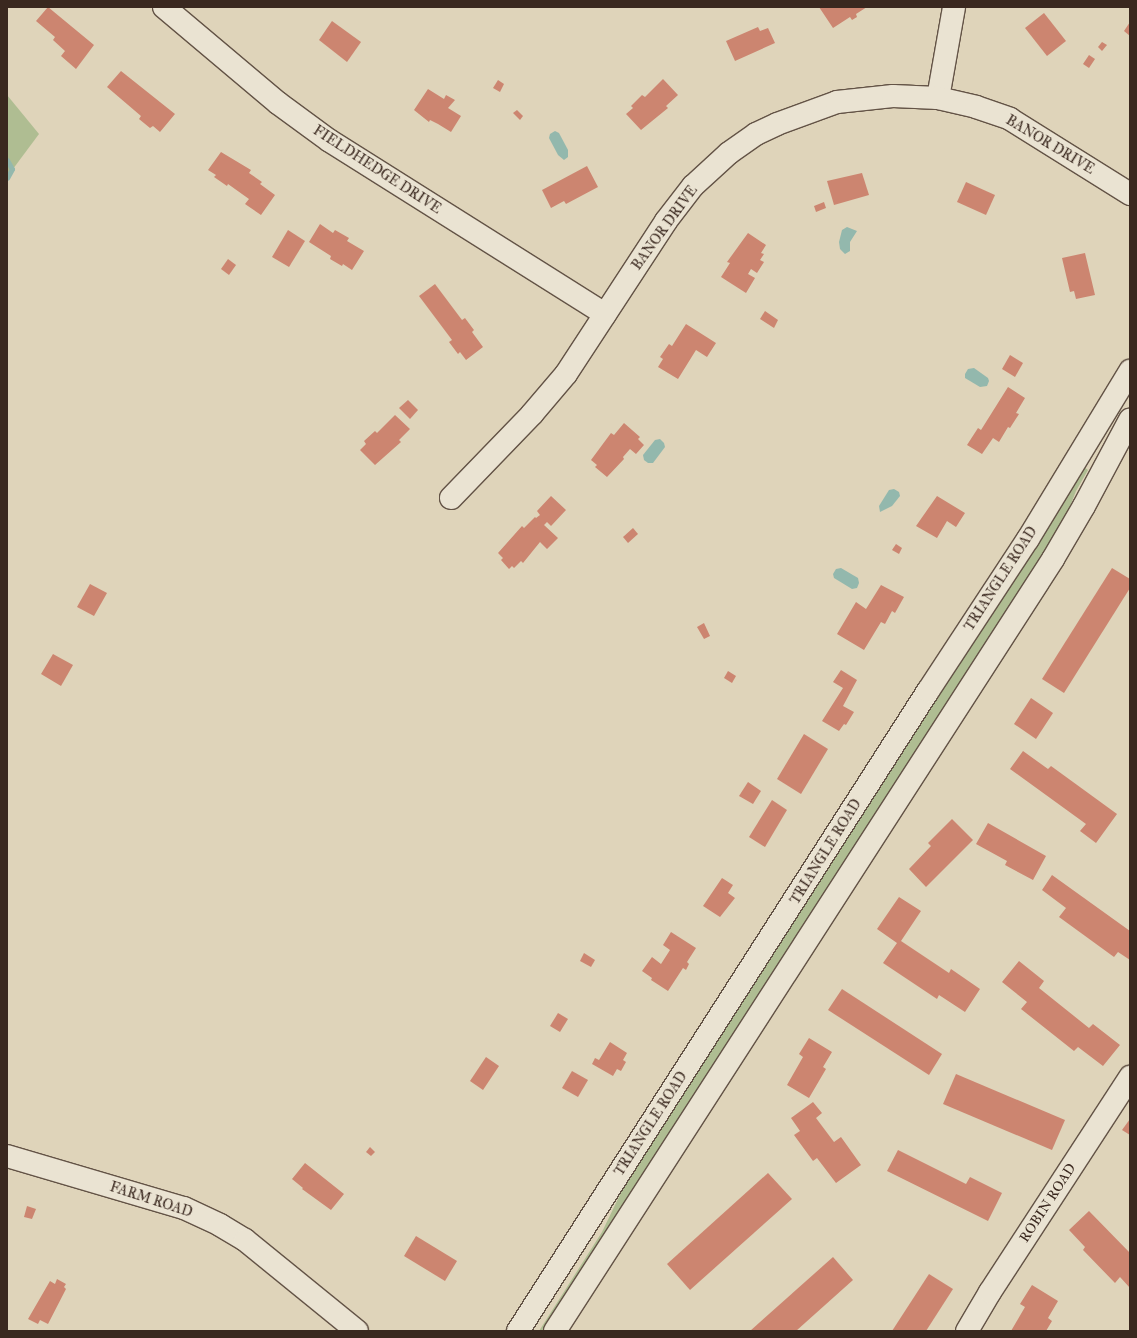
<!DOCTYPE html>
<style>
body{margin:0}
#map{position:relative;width:1137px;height:1338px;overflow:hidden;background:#dfd4ba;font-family:"IM FELL Great Primer",serif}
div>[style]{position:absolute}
.green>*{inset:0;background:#afbd92}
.water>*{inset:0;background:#93b8ad}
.stream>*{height:5px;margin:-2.5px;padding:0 2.5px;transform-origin:2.5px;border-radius:2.5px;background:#93b8ad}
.building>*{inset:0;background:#cc8570}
.roads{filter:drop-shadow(1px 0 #635346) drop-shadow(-1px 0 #635346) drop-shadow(0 1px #635346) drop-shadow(0 -1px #635346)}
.minor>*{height:22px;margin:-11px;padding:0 11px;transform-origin:11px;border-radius:11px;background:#eae3d2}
span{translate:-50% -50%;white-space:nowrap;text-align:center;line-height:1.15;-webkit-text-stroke:3.5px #eae3d2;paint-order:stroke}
.street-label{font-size:14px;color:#3a281f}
.frame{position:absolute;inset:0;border:8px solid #3a281f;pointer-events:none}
</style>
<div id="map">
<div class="green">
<i style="clip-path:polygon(7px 95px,39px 134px,7px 177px)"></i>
<i style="clip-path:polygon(1084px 467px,1088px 470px,1076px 491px,1061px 530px,544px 1331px,539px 1331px,602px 1232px,629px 1176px)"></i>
</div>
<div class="water">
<i style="clip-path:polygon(555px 131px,559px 133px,568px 150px,568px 157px,564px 160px,558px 155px,549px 138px,550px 134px)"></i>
<i style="clip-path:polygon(847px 227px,857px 231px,850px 242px,850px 251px,845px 254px,840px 249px,839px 242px,842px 230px)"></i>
<i style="clip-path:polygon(974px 368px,988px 378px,989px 381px,987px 386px,980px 387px,965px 378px,965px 374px,968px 369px)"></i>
<i style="clip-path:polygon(660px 439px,664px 443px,665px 447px,653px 463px,648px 463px,644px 460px,643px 455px,655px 440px)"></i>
<i style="clip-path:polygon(894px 489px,899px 492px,900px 496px,892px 506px,880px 512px,879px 506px,889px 490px)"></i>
<i style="clip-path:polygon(841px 568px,858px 578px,859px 583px,857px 588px,852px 589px,834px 578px,833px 574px,836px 569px)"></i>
</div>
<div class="stream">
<i style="left:7px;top:160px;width:10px;rotate:61deg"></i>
<i style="left:12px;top:169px;width:10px;rotate:119deg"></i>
</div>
<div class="building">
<i style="clip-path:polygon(48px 7px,94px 45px,76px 69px,61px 56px,65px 51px,53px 40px,55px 37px,36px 21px)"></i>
<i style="clip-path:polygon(819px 7px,867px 7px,856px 14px,857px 17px,852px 20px,850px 17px,833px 28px)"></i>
<i style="clip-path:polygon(1044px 13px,1066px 41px,1047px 56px,1025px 28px)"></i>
<i style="clip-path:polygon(332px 21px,361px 42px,347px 62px,319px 40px)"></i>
<i style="clip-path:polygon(1130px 22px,1130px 36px,1124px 31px)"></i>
<i style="clip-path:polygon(758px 27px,760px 31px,768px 28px,775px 43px,735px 61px,726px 41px)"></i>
<i style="clip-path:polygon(1102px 42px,1107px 45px,1102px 51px,1098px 47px)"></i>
<i style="clip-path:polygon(1089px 55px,1095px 59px,1089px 68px,1083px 64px)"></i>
<i style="clip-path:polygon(121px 71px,175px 114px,160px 132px,153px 126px,150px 128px,139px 119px,141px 116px,107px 87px)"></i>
<i style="clip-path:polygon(663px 79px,678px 95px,666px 106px,668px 108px,641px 130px,626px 114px,633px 108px,631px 106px,642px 95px,645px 97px)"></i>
<i style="clip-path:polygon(498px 80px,504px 84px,500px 92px,493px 88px)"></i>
<i style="clip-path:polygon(428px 89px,444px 99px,446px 95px,455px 100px,448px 108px,461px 116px,451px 132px,438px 124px,430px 120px,429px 122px,414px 110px)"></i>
<i style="clip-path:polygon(517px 110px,523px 116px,520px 120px,513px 113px)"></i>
<i style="clip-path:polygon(221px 152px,251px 170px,249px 173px,262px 182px,260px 184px,275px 195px,261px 215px,245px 204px,249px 199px,228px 184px,227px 186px,214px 177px,216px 175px,208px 170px)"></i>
<i style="clip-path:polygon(587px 166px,598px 187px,566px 204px,564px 201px,551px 208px,542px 190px)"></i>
<i style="clip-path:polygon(862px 173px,869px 195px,834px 205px,827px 181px)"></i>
<i style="clip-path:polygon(966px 182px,995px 195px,986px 215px,957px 202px)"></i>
<i style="clip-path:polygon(824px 202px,826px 208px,816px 212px,814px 206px)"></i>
<i style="clip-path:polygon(320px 224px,333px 233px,335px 230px,349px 238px,347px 241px,364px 251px,352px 270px,343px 264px,342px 266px,330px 259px,331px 256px,309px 242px)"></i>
<i style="clip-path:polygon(288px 230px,305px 241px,289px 267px,272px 257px)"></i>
<i style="clip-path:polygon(748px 233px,766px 245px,761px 253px,764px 254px,760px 260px,764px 262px,757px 273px,751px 269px,748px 274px,755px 278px,746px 293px,721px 277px,730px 263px,727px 262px)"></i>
<i style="clip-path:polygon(1085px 253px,1095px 295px,1076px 299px,1074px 291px,1070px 292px,1062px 258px)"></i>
<i style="clip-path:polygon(228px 259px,236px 265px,229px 275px,221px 269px)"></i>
<i style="clip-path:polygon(435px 284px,462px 320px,465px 318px,474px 330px,472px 332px,483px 347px,466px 360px,460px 352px,458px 354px,449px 342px,452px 340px,419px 296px)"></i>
<i style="clip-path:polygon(765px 311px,778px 320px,774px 328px,760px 319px)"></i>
<i style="clip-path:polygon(686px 324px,716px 343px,707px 357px,696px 350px,678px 379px,658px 367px,663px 359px,660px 357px,669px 344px,672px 346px)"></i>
<i style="clip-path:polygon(1010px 355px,1023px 363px,1015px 377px,1002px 369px)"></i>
<i style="clip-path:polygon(1008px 387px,1025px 398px,1016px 413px,1019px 414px,1010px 428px,1008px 427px,999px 442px,993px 438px,982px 454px,967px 445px,978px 428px,981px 430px)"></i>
<i style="clip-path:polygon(408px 400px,418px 410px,410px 419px,399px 408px)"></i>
<i style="clip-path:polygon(395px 415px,410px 429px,399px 440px,401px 442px,375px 465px,360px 450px,366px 444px,364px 441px,375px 431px,377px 433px)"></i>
<i style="clip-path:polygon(624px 423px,640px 437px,638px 439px,644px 445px,636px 454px,630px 449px,623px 457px,624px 459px,607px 477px,595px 467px,597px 465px,591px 460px,611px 433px,614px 435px)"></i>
<i style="clip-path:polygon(551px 496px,566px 510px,551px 526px,547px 522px,544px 525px,558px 538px,547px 549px,540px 542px,523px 563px,521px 561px,514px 568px,512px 566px,509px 569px,501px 560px,503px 558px,498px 553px,522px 526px,524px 528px,535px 517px,536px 518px,540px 515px,537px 511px)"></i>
<i style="clip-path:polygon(937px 496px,965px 513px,956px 527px,947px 521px,937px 538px,916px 526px)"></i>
<i style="clip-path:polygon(633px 528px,638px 534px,628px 543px,623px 537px)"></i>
<i style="clip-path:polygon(896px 544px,902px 548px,899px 554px,892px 550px)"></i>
<i style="clip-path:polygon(1112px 568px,1130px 579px,1130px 588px,1064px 693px,1042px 679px)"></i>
<i style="clip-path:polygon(90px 584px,107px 593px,94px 616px,77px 607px)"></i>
<i style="clip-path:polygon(881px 585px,904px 597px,895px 613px,892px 611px,885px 624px,881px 622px,864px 650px,837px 634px,856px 602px,866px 609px)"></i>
<i style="clip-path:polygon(704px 623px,710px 636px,704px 639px,697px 627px)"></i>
<i style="clip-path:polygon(53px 654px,73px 665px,61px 686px,41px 674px)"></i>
<i style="clip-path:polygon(841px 670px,857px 680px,843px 706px,854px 712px,846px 725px,844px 724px,839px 731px,822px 721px,843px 688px,833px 682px)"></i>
<i style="clip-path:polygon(728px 671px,736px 676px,732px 683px,724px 678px)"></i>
<i style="clip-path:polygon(1031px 698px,1053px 713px,1036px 739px,1014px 724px)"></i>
<i style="clip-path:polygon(804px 734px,828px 749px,801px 794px,777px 779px)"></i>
<i style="clip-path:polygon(1023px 751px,1048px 769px,1051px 766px,1117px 814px,1096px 843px,1080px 831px,1086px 824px,1010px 769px)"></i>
<i style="clip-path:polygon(748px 782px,761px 791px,753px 804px,739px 796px)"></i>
<i style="clip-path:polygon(772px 800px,787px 810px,765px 847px,749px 837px)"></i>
<i style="clip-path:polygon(952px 819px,973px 840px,926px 887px,909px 869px,931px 846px,928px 843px)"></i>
<i style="clip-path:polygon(988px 823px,1046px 856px,1033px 880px,1005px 865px,1007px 861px,976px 844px)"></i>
<i style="clip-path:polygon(1052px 875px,1130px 931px,1130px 960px,1118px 952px,1114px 957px,1059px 917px,1066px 908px,1042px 890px)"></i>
<i style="clip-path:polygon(722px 878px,733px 885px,728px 893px,735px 898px,720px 917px,703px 906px)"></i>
<i style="clip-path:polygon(899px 897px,921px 911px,901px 941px,949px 973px,951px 969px,980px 989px,965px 1012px,939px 995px,937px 999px,883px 963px,897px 943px,877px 929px)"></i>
<i style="clip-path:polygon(671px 932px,696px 948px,687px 962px,689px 964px,686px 970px,683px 968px,668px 991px,651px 980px,652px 978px,642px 971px,652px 957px,661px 964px,670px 950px,663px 945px)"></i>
<i style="clip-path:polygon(584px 953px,595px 960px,591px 967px,580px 961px)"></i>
<i style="clip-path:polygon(1019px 961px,1044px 981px,1039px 988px,1089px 1028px,1093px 1024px,1120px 1045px,1103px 1066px,1078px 1047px,1074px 1051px,1021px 1009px,1027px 1002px,1002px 982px)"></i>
<i style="clip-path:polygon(842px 989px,942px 1054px,929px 1075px,828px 1010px)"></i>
<i style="clip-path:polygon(558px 1013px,568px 1019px,560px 1032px,550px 1026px)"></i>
<i style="clip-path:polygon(809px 1038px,832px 1052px,823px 1067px,826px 1069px,809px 1098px,787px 1085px,803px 1057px,799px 1054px)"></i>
<i style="clip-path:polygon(610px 1042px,627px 1053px,623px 1060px,626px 1062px,621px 1071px,617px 1069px,613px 1076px,592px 1064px,595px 1058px,599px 1060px)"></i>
<i style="clip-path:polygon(486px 1057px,499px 1066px,483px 1090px,470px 1081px)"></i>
<i style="clip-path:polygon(572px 1071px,588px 1080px,578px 1097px,562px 1088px)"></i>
<i style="clip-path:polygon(956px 1074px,1065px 1120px,1052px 1150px,943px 1104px)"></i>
<i style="clip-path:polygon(813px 1102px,822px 1113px,816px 1118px,834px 1142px,841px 1137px,861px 1165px,836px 1183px,817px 1158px,813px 1161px,794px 1135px,800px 1131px,791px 1118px)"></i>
<i style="clip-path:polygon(1130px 1119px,1130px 1135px,1122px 1130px)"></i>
<i style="clip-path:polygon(370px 1147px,375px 1152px,371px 1156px,366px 1152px)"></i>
<i style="clip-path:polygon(898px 1150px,966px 1184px,970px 1177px,1002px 1193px,988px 1221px,887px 1171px)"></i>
<i style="clip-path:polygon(305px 1163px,344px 1194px,331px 1210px,302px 1189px,303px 1188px,292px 1179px)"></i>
<i style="clip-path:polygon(768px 1173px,792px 1199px,690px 1290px,667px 1264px)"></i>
<i style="clip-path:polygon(27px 1206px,36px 1209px,32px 1219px,24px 1217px)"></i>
<i style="clip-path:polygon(1089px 1211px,1130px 1253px,1130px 1288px,1120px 1277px,1115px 1283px,1083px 1250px,1085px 1247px,1069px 1230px)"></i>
<i style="clip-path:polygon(416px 1236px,457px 1261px,445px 1281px,404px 1256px)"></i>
<i style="clip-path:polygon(833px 1257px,853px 1280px,796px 1331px,750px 1331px)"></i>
<i style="clip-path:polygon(929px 1274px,953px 1289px,926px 1331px,892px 1331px)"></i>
<i style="clip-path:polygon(57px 1279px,66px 1284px,64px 1287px,66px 1289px,48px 1324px,40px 1320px,38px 1324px,28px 1319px,50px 1281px,55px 1284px)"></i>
<i style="clip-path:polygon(1032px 1285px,1058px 1301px,1048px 1318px,1052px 1321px,1046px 1331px,1011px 1331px,1025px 1307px,1020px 1304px)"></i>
</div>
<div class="roads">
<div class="minor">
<i style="left:164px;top:7px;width:149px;rotate:40.1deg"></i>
<i style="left:278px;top:103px;width:64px;rotate:36.2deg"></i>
<i style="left:330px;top:141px;width:325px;rotate:32.2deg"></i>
<i style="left:938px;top:98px;width:92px;rotate:-80deg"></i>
<i style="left:451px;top:498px;width:117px;rotate:-46deg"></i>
<i style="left:532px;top:414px;width:52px;rotate:-49.6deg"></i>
<i style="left:566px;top:374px;width:183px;rotate:-56.8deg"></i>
<i style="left:666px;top:221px;width:44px;rotate:-52.4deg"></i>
<i style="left:693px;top:186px;width:49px;rotate:-42.5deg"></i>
<i style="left:729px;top:153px;width:33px;rotate:-35deg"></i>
<i style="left:756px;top:134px;width:23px;rotate:-25deg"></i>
<i style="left:777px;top:124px;width:64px;rotate:-20.1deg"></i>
<i style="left:837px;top:102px;width:56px;rotate:-6.1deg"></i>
<i style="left:893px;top:96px;width:45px;rotate:2.5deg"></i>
<i style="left:938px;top:98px;width:39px;rotate:13deg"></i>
<i style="left:976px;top:107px;width:36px;rotate:19deg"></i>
<i style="left:1010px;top:119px;width:142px;rotate:32deg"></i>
<i style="left:7px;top:1156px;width:184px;rotate:16.4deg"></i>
<i style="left:184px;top:1208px;width:40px;rotate:25deg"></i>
<i style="left:220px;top:1225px;width:29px;rotate:31deg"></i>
<i style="left:245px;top:1240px;width:144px;rotate:39.1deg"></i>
<i style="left:518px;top:1331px;width:760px;rotate:-57.36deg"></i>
<i style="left:928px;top:691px;width:182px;rotate:-56.7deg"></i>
<i style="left:1028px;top:539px;width:197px;rotate:-58.7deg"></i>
<i style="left:555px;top:1331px;width:919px;rotate:-57.17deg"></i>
<i style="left:1053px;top:559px;width:61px;rotate:-59.7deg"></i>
<i style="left:1084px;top:506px;width:98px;rotate:-61.9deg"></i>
<i style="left:967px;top:1331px;width:45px;rotate:-59.5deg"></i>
<i style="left:990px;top:1292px;width:257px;rotate:-56.9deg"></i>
</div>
</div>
<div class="street-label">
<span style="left:1050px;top:145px;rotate:31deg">BANOR DRIVE</span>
<span style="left:377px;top:170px;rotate:33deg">FIELDHEDGE DRIVE</span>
<span style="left:665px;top:228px;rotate:-54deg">BANOR DRIVE</span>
<span style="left:1001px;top:579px;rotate:-57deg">TRIANGLE ROAD</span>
<span style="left:826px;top:852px;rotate:-58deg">TRIANGLE ROAD</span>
<span style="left:651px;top:1124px;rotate:-57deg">TRIANGLE ROAD</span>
<span style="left:151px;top:1200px;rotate:18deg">FARM ROAD</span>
<span style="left:1048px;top:1203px;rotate:-57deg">ROBIN ROAD</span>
</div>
<div class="frame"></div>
</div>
